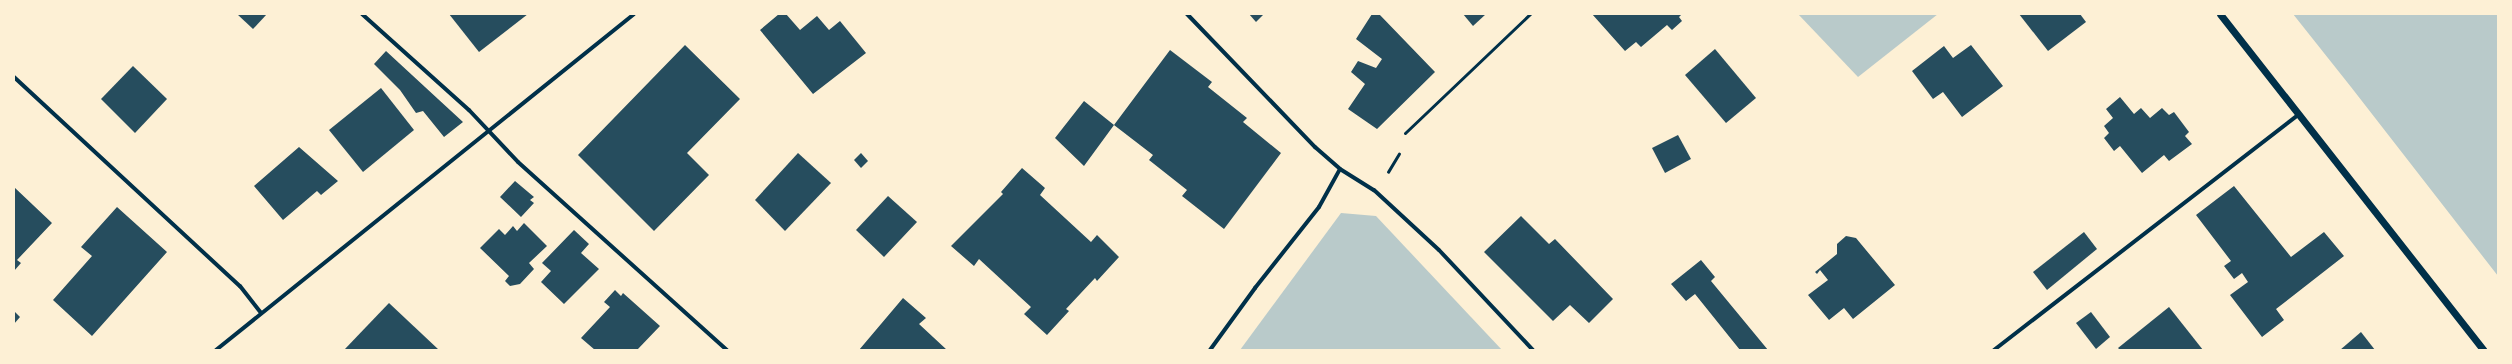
<!DOCTYPE html>
<style>
body{margin:0}
#map{position:relative;width:2512px;height:364px;overflow:hidden;background:#fdf0d5;font-family:"PT Sans Narrow",sans-serif}
div>[style]{position:absolute}
.green>*{inset:0;background:#b9caca}
.building>*{inset:0;background:#264d5e}
.path>*{height:2.5px;margin:-1.25px;padding:0 1.25px;transform-origin:1.25px;border-radius:1.25px;background:#003049}
.service>*{height:3px;margin:-1.5px;padding:0 1.5px;transform-origin:1.5px;border-radius:1.5px;background:#003049}
.minor>*{height:4px;margin:-2px;padding:0 2px;transform-origin:2px;border-radius:2px;background:#003049}
.tertiary>*{height:7px;margin:-3.5px;padding:0 3.5px;transform-origin:3.5px;border-radius:3.5px;background:#003049}
span{translate:-50% -50%;white-space:nowrap;text-align:center;line-height:1.15;-webkit-text-stroke:3px #fdf0d5;paint-order:stroke}
.frame{position:absolute;inset:0;border:15px solid #fdf0d5;pointer-events:none}
</style>
<div id="map">
<div class="green">
<i style="clip-path:polygon(1798px 14px,1938px 14px,1858px 77px)"></i>
<i style="clip-path:polygon(2293px 14px,2498px 14px,2498px 276px,2351px 87px)"></i>
<i style="clip-path:polygon(1341px 213px,1376px 216px,1502px 350px,1240px 350px)"></i>
</div>
<div class="building">
<i style="clip-path:polygon(237px 14px,267px 14px,253px 29px)"></i>
<i style="clip-path:polygon(449px 14px,528px 14px,479px 52px)"></i>
<i style="clip-path:polygon(779px 14px,786px 14px,800px 30px,817px 16px,829px 30px,840px 21px,866px 53px,813px 94px,760px 30px)"></i>
<i style="clip-path:polygon(1249px 14px,1264px 14px,1256px 22px)"></i>
<i style="clip-path:polygon(1372px 14px,1379px 14px,1435px 72px,1377px 129px,1348px 109px,1365px 84px,1351px 72px,1358px 61px,1376px 68px,1382px 59px,1356px 39px)"></i>
<i style="clip-path:polygon(1463px 14px,1486px 14px,1473px 26px)"></i>
<i style="clip-path:polygon(1592px 14px,1682px 14px,1679px 17px,1682px 21px,1672px 30px,1667px 25px,1641px 47px,1636px 42px,1625px 51px)"></i>
<i style="clip-path:polygon(2019px 14px,2080px 14px,2086px 22px,2048px 51px)"></i>
<i style="clip-path:polygon(685px 45px,740px 99px,687px 153px,709px 175px,654px 231px,578px 155px)"></i>
<i style="clip-path:polygon(1971px 45px,2003px 86px,1962px 117px,1943px 92px,1933px 99px,1912px 71px,1944px 46px,1953px 58px)"></i>
<i style="clip-path:polygon(1715px 49px,1756px 98px,1726px 123px,1685px 75px)"></i>
<i style="clip-path:polygon(1170px 50px,1212px 82px,1208px 87px,1247px 118px,1243px 122px,1281px 153px,1224px 229px,1182px 196px,1187px 190px,1149px 160px,1153px 155px,1114px 125px,1084px 166px,1055px 138px,1084px 101px,1114px 125px)"></i>
<i style="clip-path:polygon(386px 51px,438px 99px,463px 122px,444px 137px,423px 111px,416px 113px,400px 90px,374px 64px)"></i>
<i style="clip-path:polygon(133px 66px,167px 99px,135px 133px,101px 99px)"></i>
<i style="clip-path:polygon(381px 88px,414px 130px,363px 172px,329px 130px)"></i>
<i style="clip-path:polygon(2120px 97px,2134px 114px,2141px 108px,2150px 118px,2162px 108px,2169px 115px,2174px 112px,2189px 132px,2185px 136px,2192px 144px,2169px 161px,2164px 155px,2142px 173px,2120px 146px,2114px 151px,2104px 138px,2109px 133px,2104px 126px,2113px 118px,2106px 109px)"></i>
<i style="clip-path:polygon(1678px 135px,1691px 159px,1665px 173px,1652px 148px)"></i>
<i style="clip-path:polygon(299px 147px,338px 181px,321px 195px,317px 191px,283px 220px,254px 186px)"></i>
<i style="clip-path:polygon(798px 153px,831px 183px,785px 231px,755px 200px)"></i>
<i style="clip-path:polygon(861px 153px,868px 161px,861px 168px,854px 160px)"></i>
<i style="clip-path:polygon(1022px 168px,1045px 188px,1040px 195px,1091px 242px,1097px 235px,1119px 257px,1097px 281px,1095px 278px,1066px 309px,1069px 311px,1047px 335px,1024px 314px,1031px 307px,979px 259px,974px 266px,951px 246px,1003px 194px,1001px 192px)"></i>
<i style="clip-path:polygon(515px 181px,534px 197px,530px 200px,534px 203px,521px 217px,500px 197px)"></i>
<i style="clip-path:polygon(2234px 186px,2291px 257px,2324px 232px,2344px 256px,2276px 309px,2284px 320px,2262px 337px,2230px 295px,2248px 282px,2242px 273px,2234px 279px,2224px 266px,2231px 261px,2196px 215px)"></i>
<i style="clip-path:polygon(14px 187px,52px 223px,17px 260px,21px 263px,14px 271px)"></i>
<i style="clip-path:polygon(888px 196px,917px 222px,884px 257px,856px 230px)"></i>
<i style="clip-path:polygon(117px 207px,167px 252px,92px 336px,53px 300px,92px 256px,81px 247px)"></i>
<i style="clip-path:polygon(1521px 216px,1549px 244px,1555px 239px,1613px 299px,1589px 323px,1570px 305px,1553px 321px,1484px 252px)"></i>
<i style="clip-path:polygon(524px 223px,547px 246px,529px 263px,534px 269px,520px 284px,510px 286px,505px 281px,509px 276px,480px 248px,499px 229px,505px 235px,513px 226px,517px 231px)"></i>
<i style="clip-path:polygon(574px 230px,589px 244px,581px 253px,599px 269px,564px 304px,541px 282px,551px 271px,542px 263px)"></i>
<i style="clip-path:polygon(2084px 232px,2097px 249px,2047px 290px,2033px 272px)"></i>
<i style="clip-path:polygon(1846px 236px,1856px 238px,1895px 285px,1853px 319px,1844px 308px,1829px 320px,1808px 295px,1828px 280px,1820px 270px,1817px 274px,1815px 272px,1837px 254px,1837px 244px)"></i>
<i style="clip-path:polygon(1701px 260px,1715px 277px,1711px 281px,1768px 350px,1740px 350px,1695px 294px,1686px 301px,1671px 284px)"></i>
<i style="clip-path:polygon(615px 290px,621px 296px,623px 293px,660px 326px,637px 350px,595px 350px,581px 338px,610px 307px,604px 302px)"></i>
<i style="clip-path:polygon(903px 298px,926px 318px,919px 324px,947px 350px,859px 350px)"></i>
<i style="clip-path:polygon(389px 303px,439px 350px,344px 350px)"></i>
<i style="clip-path:polygon(2169px 307px,2203px 350px,2120px 350px,2118px 348px)"></i>
<i style="clip-path:polygon(14px 311px,20px 317px,14px 324px)"></i>
<i style="clip-path:polygon(2091px 312px,2110px 337px,2096px 349px,2076px 323px)"></i>
<i style="clip-path:polygon(2361px 332px,2375px 350px,2340px 350px)"></i>
</div>
<div class="path">
<i style="left:1388px;top:172px;width:21px;rotate:-59deg"></i>
</div>
<div class="service">
<i style="left:1405px;top:133px;width:173px;rotate:-43.6deg"></i>
</div>
<div class="minor">
<i style="left:362px;top:14px;width:144px;rotate:41.9deg"></i>
<i style="left:469px;top:110px;width:71px;rotate:46.7deg"></i>
<i style="left:518px;top:162px;width:281px;rotate:42deg"></i>
<i style="left:1187px;top:14px;width:185px;rotate:46.1deg"></i>
<i style="left:1315px;top:147px;width:33px;rotate:41deg"></i>
<i style="left:1340px;top:169px;width:40px;rotate:32deg"></i>
<i style="left:1374px;top:190px;width:88px;rotate:42.7deg"></i>
<i style="left:1439px;top:250px;width:137px;rotate:46.8deg"></i>
<i style="left:14px;top:77px;width:308px;rotate:42.8deg"></i>
<i style="left:240px;top:286px;width:34px;rotate:52deg"></i>
<i style="left:216px;top:350px;width:536px;rotate:-38.79deg"></i>
<i style="left:1210px;top:350px;width:77px;rotate:-54deg"></i>
<i style="left:1255px;top:288px;width:103px;rotate:-51.7deg"></i>
<i style="left:1319px;top:207px;width:43px;rotate:-61.1deg"></i>
<i style="left:1994px;top:350px;width:384px;rotate:-37.7deg"></i>
</div>
<div class="tertiary">
<i style="left:2220px;top:14px;width:427px;rotate:51.9deg"></i>
</div>
<div class="frame"></div>
</div>
